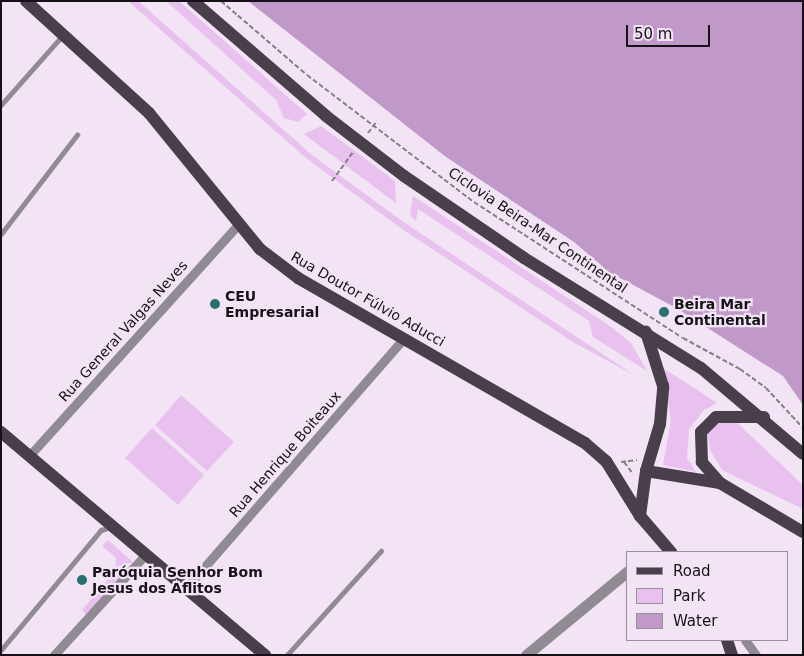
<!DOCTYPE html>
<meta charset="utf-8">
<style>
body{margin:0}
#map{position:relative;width:804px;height:656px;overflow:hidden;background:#f2e3f5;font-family:"DejaVu Sans",sans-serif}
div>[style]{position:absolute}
.green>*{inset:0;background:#e8c1ef}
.water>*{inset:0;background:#c199c9}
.path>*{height:2px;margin-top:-1px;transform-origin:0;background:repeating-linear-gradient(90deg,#877d8a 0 5px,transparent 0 7.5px)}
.service>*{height:4.5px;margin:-2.25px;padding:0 2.25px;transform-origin:2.25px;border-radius:2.25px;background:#908a92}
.minor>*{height:9px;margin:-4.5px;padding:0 4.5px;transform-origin:4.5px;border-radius:4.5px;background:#908a92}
.tertiary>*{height:11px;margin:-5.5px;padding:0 5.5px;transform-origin:5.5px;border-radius:5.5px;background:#908a92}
.primary>*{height:12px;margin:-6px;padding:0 6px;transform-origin:6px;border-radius:6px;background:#493f4b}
.dots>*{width:14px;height:14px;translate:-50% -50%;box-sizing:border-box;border:2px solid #f2e3f5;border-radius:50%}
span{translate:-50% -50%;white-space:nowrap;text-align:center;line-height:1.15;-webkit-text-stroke:4.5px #f2e3f5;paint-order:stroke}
.street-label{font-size:14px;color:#161117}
.poi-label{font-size:14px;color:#161117;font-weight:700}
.left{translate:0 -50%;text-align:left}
.frame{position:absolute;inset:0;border:2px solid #161117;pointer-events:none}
.legend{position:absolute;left:626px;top:551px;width:162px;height:90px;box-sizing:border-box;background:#f2e3f5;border:1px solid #9a8f9c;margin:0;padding:6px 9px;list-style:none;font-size:15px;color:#161117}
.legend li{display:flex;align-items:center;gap:10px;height:25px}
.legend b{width:25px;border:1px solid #9a8f9c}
.scale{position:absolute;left:626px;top:25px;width:84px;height:22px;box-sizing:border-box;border:2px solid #161117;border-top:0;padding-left:6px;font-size:15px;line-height:18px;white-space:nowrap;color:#161117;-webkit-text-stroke:4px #f2e3f5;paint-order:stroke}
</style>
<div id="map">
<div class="green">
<i style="clip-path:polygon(128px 1px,138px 1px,312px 155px,402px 221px,634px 375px,573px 342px,399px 227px,306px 158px)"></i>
<i style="clip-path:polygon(166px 1px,179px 1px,307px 114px,298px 122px,284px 118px,276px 100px)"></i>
<i style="clip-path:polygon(321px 126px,395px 181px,396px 203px,304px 134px)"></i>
<i style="clip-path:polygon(413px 196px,610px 326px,631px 343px,647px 371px,593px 337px,589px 321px,418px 209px,416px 221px,410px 215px)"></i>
<i style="clip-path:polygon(663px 368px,717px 403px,704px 410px,689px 429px,687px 458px,696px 472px,663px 465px,671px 421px)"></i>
<i style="clip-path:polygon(181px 395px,234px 442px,207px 471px,155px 425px)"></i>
<i style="clip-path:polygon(732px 418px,803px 485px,803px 509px,722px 470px,710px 450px,707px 431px,716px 421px)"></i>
<i style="clip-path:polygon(152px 428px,204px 475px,178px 505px,125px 458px)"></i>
<i style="clip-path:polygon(108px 540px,133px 562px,87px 615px,82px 610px,115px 571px,116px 558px,102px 546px)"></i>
</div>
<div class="water">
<i style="clip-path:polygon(248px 1px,803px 1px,803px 405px,783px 376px,678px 309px,609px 272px,574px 242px,446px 157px)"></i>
</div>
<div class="path">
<i style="left:221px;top:1px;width:113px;rotate:40.7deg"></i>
<i style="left:307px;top:75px;width:210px;rotate:37.3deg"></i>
<i style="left:474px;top:202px;width:249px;rotate:33.1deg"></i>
<i style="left:683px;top:338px;width:65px;rotate:28.5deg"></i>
<i style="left:740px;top:369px;width:32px;rotate:36deg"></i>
<i style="left:766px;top:388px;width:54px;rotate:47.2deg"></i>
<i style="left:368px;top:133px;width:15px;rotate:-53deg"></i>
<i style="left:332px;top:181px;width:37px;rotate:-54deg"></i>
<i style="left:621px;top:462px;width:16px;rotate:-7deg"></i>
<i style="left:624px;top:462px;width:15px;rotate:53deg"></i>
</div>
<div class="service">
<i style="left:1px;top:105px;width:92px;rotate:-48.5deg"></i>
<i style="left:1px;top:234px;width:125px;rotate:-52.5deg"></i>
<i style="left:1px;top:650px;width:156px;rotate:-50.2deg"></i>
<i style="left:101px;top:530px;width:10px;rotate:-17deg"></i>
<i style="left:287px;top:655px;width:140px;rotate:-47.9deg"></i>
</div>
<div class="minor">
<i style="left:29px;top:456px;width:312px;rotate:-47.9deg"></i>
<i style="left:186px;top:588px;width:332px;rotate:-48.9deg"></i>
<i style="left:745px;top:640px;width:19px;rotate:54deg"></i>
<i style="left:54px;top:655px;width:137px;rotate:-47.7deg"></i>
</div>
<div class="tertiary">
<i style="left:526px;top:655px;width:132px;rotate:-39.5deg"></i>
</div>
<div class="primary">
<i style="left:26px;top:1px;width:166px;rotate:42.3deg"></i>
<i style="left:149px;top:113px;width:176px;rotate:50.8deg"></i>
<i style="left:260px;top:249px;width:48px;rotate:37.3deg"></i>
<i style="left:298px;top:278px;width:331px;rotate:29.9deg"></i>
<i style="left:585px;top:443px;width:28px;rotate:41deg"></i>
<i style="left:606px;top:461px;width:65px;rotate:58.3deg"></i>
<i style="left:640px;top:516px;width:48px;rotate:49.3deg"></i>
<i style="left:193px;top:1px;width:176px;rotate:40.8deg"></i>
<i style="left:326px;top:116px;width:98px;rotate:37.6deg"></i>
<i style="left:404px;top:176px;width:145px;rotate:34.3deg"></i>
<i style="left:524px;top:258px;width:208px;rotate:31.9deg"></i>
<i style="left:701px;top:368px;width:133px;rotate:40.1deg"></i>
<i style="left:1px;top:432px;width:346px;rotate:40.2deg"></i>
<i style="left:646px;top:471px;width:75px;rotate:9.2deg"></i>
<i style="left:720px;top:483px;width:96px;rotate:30.6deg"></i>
<i style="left:720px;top:483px;width:28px;rotate:-131deg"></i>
<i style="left:702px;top:462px;width:30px;rotate:-92deg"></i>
<i style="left:701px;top:432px;width:21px;rotate:-45deg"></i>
<i style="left:716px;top:417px;width:48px"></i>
<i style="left:640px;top:516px;width:45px;rotate:-82.4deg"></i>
<i style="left:646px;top:471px;width:49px;rotate:-73.4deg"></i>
<i style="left:660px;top:424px;width:38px;rotate:-85deg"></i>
<i style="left:663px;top:386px;width:57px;rotate:-107.5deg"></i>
<i style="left:727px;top:640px;width:16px;rotate:72deg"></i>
</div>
<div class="dots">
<i style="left:215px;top:304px;background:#257070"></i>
<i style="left:664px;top:312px;background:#257070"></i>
<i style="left:82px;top:580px;background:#257070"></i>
</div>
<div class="street-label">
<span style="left:538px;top:230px;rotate:34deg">Ciclovia Beira-Mar Continental</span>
<span style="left:368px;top:299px;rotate:30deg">Rua Doutor Fúlvio Aducci</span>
<span style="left:123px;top:331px;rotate:-48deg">Rua General Valgas Neves</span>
<span style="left:285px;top:454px;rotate:-49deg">Rua Henrique Boiteaux</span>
</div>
<div class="poi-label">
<span class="left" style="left:225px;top:304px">CEU<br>Empresarial</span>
<span class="left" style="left:674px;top:312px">Beira Mar<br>Continental</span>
<span class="left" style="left:92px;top:580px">Paróquia Senhor Bom<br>Jesus dos Aflitos</span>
</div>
<div class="frame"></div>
<ul class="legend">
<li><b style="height:6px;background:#493f4b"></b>Road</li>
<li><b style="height:14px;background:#e8c1ef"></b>Park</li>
<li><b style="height:14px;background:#c199c9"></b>Water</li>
</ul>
<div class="scale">50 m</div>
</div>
